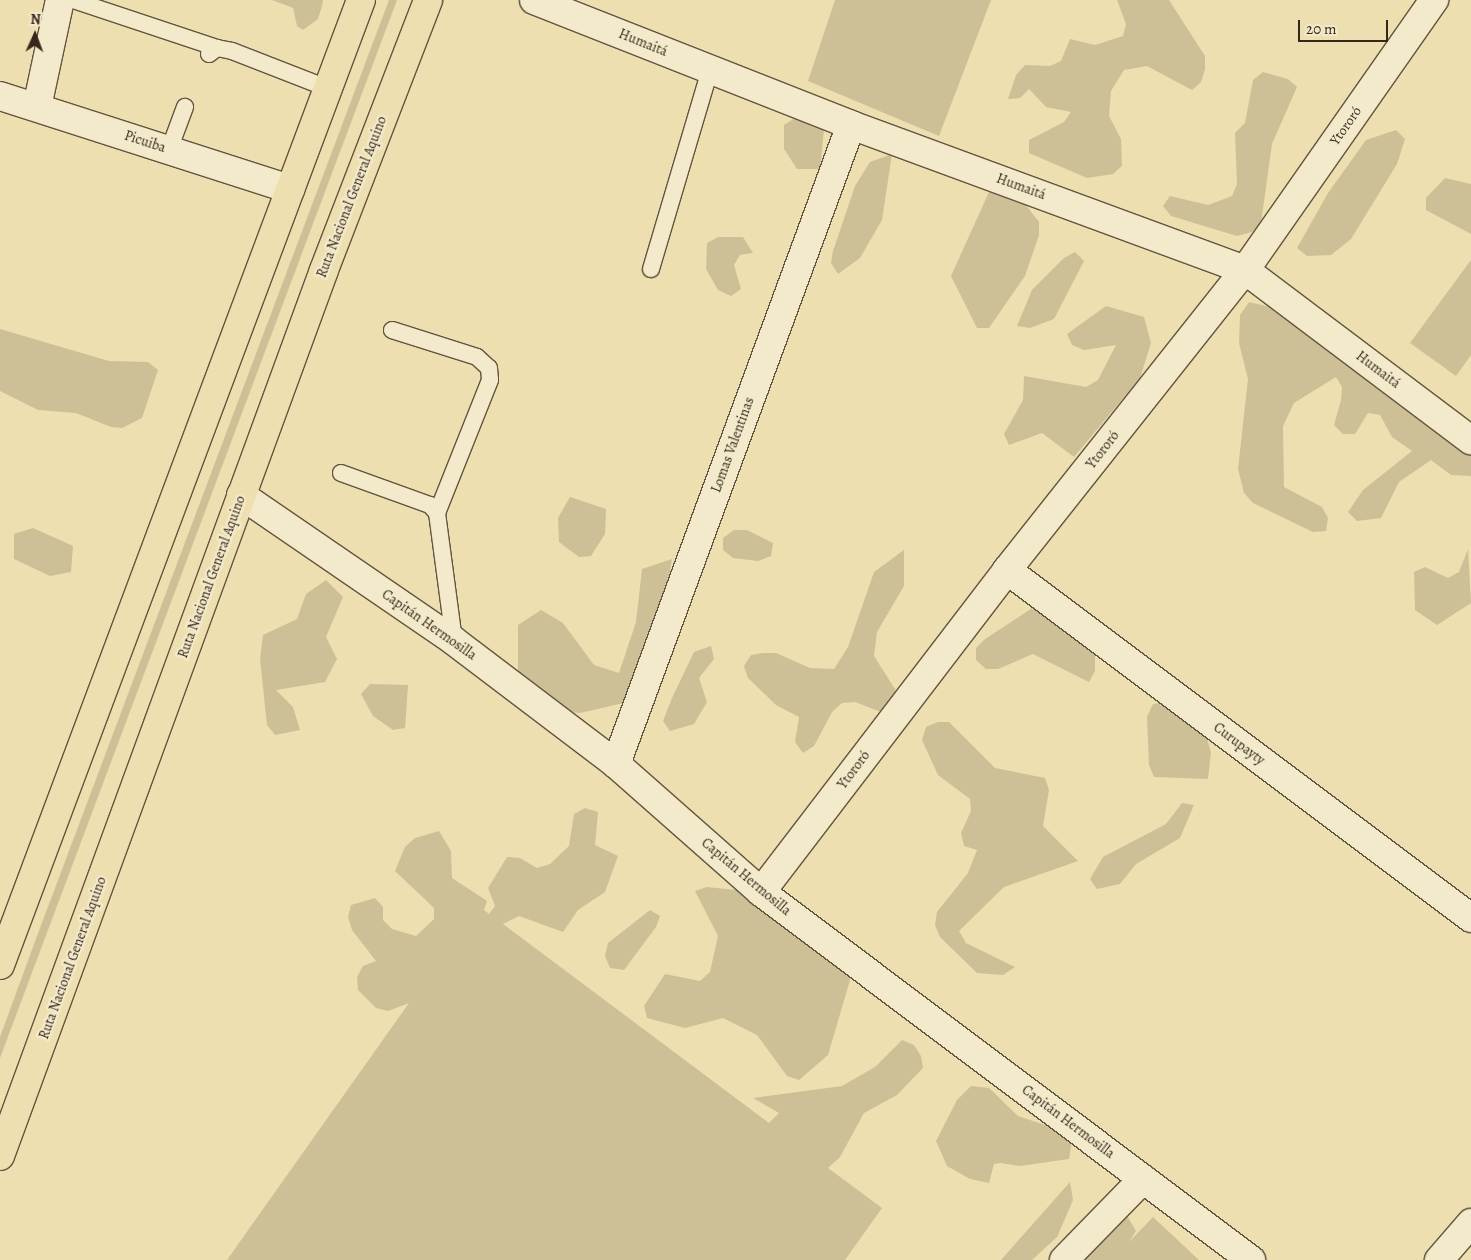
<!DOCTYPE html>
<meta charset="utf-8">
<style>
body{margin:0}
#map{position:relative;width:1471px;height:1260px;overflow:hidden;background:#eddfaf;font-family:Alegreya,serif}
div>[style]{position:absolute}
.green>*{inset:0;background:#cec096}
.roads{filter:drop-shadow(1px 0 #64543f) drop-shadow(-1px 0 #64543f) drop-shadow(0 1px #64543f) drop-shadow(0 -1px #64543f)}
.service>*{height:16px;margin:-8px;padding:0 8px;transform-origin:8px;border-radius:8px;background:#f3eacb}
.minor>*{height:28px;margin:-14px;padding:0 14px;transform-origin:14px;border-radius:14px;background:#f3eacb}
.tertiary>*{height:28px;margin:-14px;padding:0 14px;transform-origin:14px;border-radius:14px;background:#f3eacb}
.trunk>*{height:28px;margin:-14px;padding:0 14px;transform-origin:14px;border-radius:14px;background:#eddfaf}
span{translate:-50% -50%;white-space:nowrap;text-align:center;line-height:1.15;-webkit-text-stroke:4.5px #f3eacb;paint-order:stroke}
.street-label{font-size:14px;color:#37261a}
.north{position:absolute;left:10px;top:10px;width:50px;height:50px;-webkit-text-stroke:4px #f3eacb;paint-order:stroke;rotate:2deg;font-size:14px;font-weight:700;line-height:20px;text-align:center;color:#37261a}
.north::after{content:'';display:block;margin:auto;width:18px;height:22px;background:#37261a;clip-path:polygon(50% 0,100% 100%,50% 72%,0 100%)}
.scale{position:absolute;left:1298px;top:20px;width:90px;height:22px;box-sizing:border-box;border:2px solid #37261a;border-top:0;padding-left:6px;font-size:15px;line-height:18px;white-space:nowrap;color:#37261a;-webkit-text-stroke:4px #f3eacb;paint-order:stroke}
</style>
<div id="map">
<div class="green">
<i style="clip-path:polygon(272px 0,323px 0,322px 6px,318px 19px,303px 30px,297px 26px,293px 8px)"></i>
<i style="clip-path:polygon(389px 0,397px 0,0 1058px,0 1037px,37px 936px)"></i>
<i style="clip-path:polygon(835px 0,991px 0,939px 136px,808px 81px)"></i>
<i style="clip-path:polygon(1117px 0,1169px 0,1205px 56px,1205px 69px,1201px 82px,1192px 90px,1147px 66px,1124px 70px,1111px 91px,1109px 116px,1121px 139px,1122px 166px,1113px 174px,1087px 178px,1029px 153px,1029px 140px,1064px 122px,1071px 112px,1046px 107px,1029px 89px,1020px 98px,1008px 99px,1016px 75px,1025px 65px,1050px 66px,1061px 61px,1070px 39px,1095px 45px,1123px 36px,1126px 24px)"></i>
<i style="clip-path:polygon(1263px 72px,1288px 79px,1297px 87px,1272px 144px,1261px 223px,1252px 232px,1237px 236px,1171px 216px,1163px 206px,1170px 196px,1208px 205px,1232px 196px,1237px 184px,1235px 133px,1245px 123px,1253px 80px)"></i>
<i style="clip-path:polygon(795px 118px,824px 129px,820px 169px,797px 169px,784px 149px,784px 125px)"></i>
<i style="clip-path:polygon(1396px 130px,1405px 139px,1397px 164px,1351px 239px,1331px 255px,1307px 256px,1297px 248px,1328px 193px,1366px 140px)"></i>
<i style="clip-path:polygon(892px 154px,882px 220px,860px 258px,838px 274px,831px 263px,833px 251px,855px 186px,870px 162px)"></i>
<i style="clip-path:polygon(1445px 178px,1471px 184px,1471px 234px,1426px 210px,1426px 198px)"></i>
<i style="clip-path:polygon(1002px 189px,1014px 190px,1039px 222px,1039px 235px,1025px 276px,989px 328px,977px 328px,951px 276px,989px 192px)"></i>
<i style="clip-path:polygon(718px 237px,743px 237px,753px 253px,740px 255px,734px 265px,741px 289px,731px 296px,718px 290px,706px 269px,707px 243px)"></i>
<i style="clip-path:polygon(1075px 252px,1084px 261px,1054px 319px,1030px 328px,1017px 326px,1032px 290px,1064px 258px)"></i>
<i style="clip-path:polygon(1471px 260px,1471px 355px,1456px 376px,1410px 343px)"></i>
<i style="clip-path:polygon(1249px 302px,1283px 310px,1471px 437px,1471px 476px,1451px 475px,1431px 460px,1399px 482px,1381px 518px,1357px 521px,1348px 512px,1363px 490px,1412px 451px,1392px 437px,1380px 415px,1368px 413px,1355px 434px,1343px 434px,1334px 425px,1341px 400px,1342px 387px,1336px 377px,1294px 403px,1283px 426px,1284px 487px,1322px 507px,1328px 518px,1326px 531px,1313px 532px,1253px 503px,1244px 493px,1238px 469px,1248px 379px,1239px 343px,1240px 315px)"></i>
<i style="clip-path:polygon(1106px 306px,1144px 317px,1151px 343px,1140px 378px,1074px 457px,1042px 433px,1009px 445px,1004px 434px,1023px 400px,1024px 376px,1086px 387px,1098px 380px,1116px 345px,1084px 350px,1072px 345px,1067px 334px)"></i>
<i style="clip-path:polygon(0 329px,109px 361px,148px 362px,158px 370px,142px 418px,122px 428px,111px 427px,76px 413px,38px 410px,0 391px)"></i>
<i style="clip-path:polygon(570px 497px,606px 509px,605px 534px,591px 556px,579px 557px,559px 542px,558px 518px)"></i>
<i style="clip-path:polygon(33px 528px,73px 546px,71px 572px,50px 576px,14px 559px,14px 534px)"></i>
<i style="clip-path:polygon(734px 530px,747px 530px,773px 543px,771px 556px,758px 561px,733px 558px,723px 550px,723px 538px)"></i>
<i style="clip-path:polygon(1468px 549px,1471px 603px,1437px 625px,1415px 610px,1414px 572px,1425px 567px,1448px 578px,1459px 572px)"></i>
<i style="clip-path:polygon(904px 550px,904px 586px,877px 632px,874px 656px,900px 697px,896px 708px,881px 712px,855px 702px,842px 703px,832px 712px,814px 746px,803px 753px,795px 742px,799px 717px,776px 705px,748px 678px,744px 666px,751px 655px,763px 653px,776px 653px,810px 668px,834px 669px,848px 647px,874px 572px)"></i>
<i style="clip-path:polygon(672px 559px,668px 583px,628px 702px,580px 713px,552px 710px,518px 673px,518px 625px,541px 610px,563px 623px,594px 665px,619px 673px,636px 622px,642px 569px)"></i>
<i style="clip-path:polygon(326px 580px,343px 597px,326px 637px,337px 659px,325px 682px,276px 690px,293px 707px,300px 730px,275px 735px,267px 725px,260px 659px,263px 635px,297px 619px,306px 594px)"></i>
<i style="clip-path:polygon(1043px 601px,1095px 621px,1095px 671px,1089px 682px,1033px 654px,998px 669px,986px 669px,976px 660px,976px 648px,985px 639px)"></i>
<i style="clip-path:polygon(711px 646px,714px 659px,699px 678px,707px 702px,694px 724px,670px 731px,663px 721px,672px 698px,694px 652px)"></i>
<i style="clip-path:polygon(370px 684px,408px 685px,405px 728px,393px 730px,373px 716px,361px 694px)"></i>
<i style="clip-path:polygon(1178px 701px,1200px 716px,1211px 752px,1208px 779px,1154px 777px,1149px 765px,1147px 717px,1153px 704px)"></i>
<i style="clip-path:polygon(938px 722px,949px 722px,995px 768px,1045px 778px,1049px 790px,1043px 826px,1078px 861px,1004px 887px,959px 931px,966px 943px,1015px 967px,1003px 975px,977px 973px,940px 937px,935px 925px,937px 912px,968px 873px,977px 850px,964px 846px,961px 833px,971px 811px,970px 799px,938px 775px,922px 740px,926px 727px)"></i>
<i style="clip-path:polygon(1182px 803px,1194px 805px,1180px 838px,1136px 864px,1120px 884px,1097px 889px,1090px 879px,1103px 857px,1166px 824px)"></i>
<i style="clip-path:polygon(585px 808px,598px 812px,595px 845px,618px 856px,605px 892px,578px 910px,563px 932px,519px 916px,503px 924px,769px 1123px,779px 1113px,753px 1098px,842px 1086px,875px 1067px,902px 1040px,914px 1045px,921px 1056px,923px 1068px,897px 1095px,864px 1113px,840px 1157px,828px 1168px,882px 1208px,845px 1260px,227px 1260px,409px 1003px,388px 1011px,376px 1008px,358px 990px,357px 977px,363px 966px,376px 961px,352px 930px,348px 917px,351px 905px,375px 898px,383px 907px,383px 920px,392px 929px,416px 936px,434px 919px,434px 908px,395px 871px,405px 847px,415px 838px,439px 831px,451px 851px,452px 878px,487px 901px,484px 910px,489px 914px,495px 906px,488px 888px,507px 857px,520px 858px,537px 868px,550px 864px,569px 846px,574px 814px)"></i>
<i style="clip-path:polygon(707px 887px,736px 890px,762px 902px,853px 970px,828px 1055px,799px 1080px,787px 1076px,757px 1035px,723px 1018px,685px 1028px,647px 1018px,644px 1006px,665px 974px,700px 981px,710px 972px,718px 936px,695px 891px)"></i>
<i style="clip-path:polygon(650px 910px,660px 916px,656px 927px,624px 970px,610px 968px,605px 956px,608px 943px)"></i>
<i style="clip-path:polygon(971px 1086px,989px 1088px,1018px 1116px,1057px 1129px,1072px 1141px,1069px 1159px,1020px 1166px,1001px 1163px,994px 1164px,989px 1183px,970px 1179px,947px 1166px,936px 1141px,957px 1100px)"></i>
<i style="clip-path:polygon(1070px 1182px,1073px 1200px,1057px 1237px,1032px 1260px,1001px 1260px)"></i>
<i style="clip-path:polygon(1126px 1214px,1136px 1231px,1129px 1242px,1153px 1217px,1199px 1260px,1075px 1260px)"></i>
</div>
<div class="roads">
<div class="service">
<i style="left:73px;top:0;width:152px;rotate:18.4deg"></i>
<i style="left:209px;top:54px;width:10px;rotate:-37deg"></i>
<i style="left:217px;top:48px;width:15px;rotate:11deg"></i>
<i style="left:232px;top:51px;width:102px;rotate:21.3deg"></i>
<i style="left:169px;top:150px;width:46px;rotate:-69.6deg"></i>
<i style="left:651px;top:269px;width:208px;rotate:-73.5deg"></i>
<i style="left:392px;top:330px;width:89px;rotate:17.6deg"></i>
<i style="left:477px;top:357px;width:16px;rotate:43deg"></i>
<i style="left:489px;top:368px;width:12px;rotate:85deg"></i>
<i style="left:490px;top:380px;width:143px;rotate:111.7deg"></i>
<i style="left:341px;top:473px;width:95px;rotate:19.8deg"></i>
<i style="left:430px;top:505px;width:11px;rotate:49deg"></i>
<i style="left:437px;top:513px;width:129px;rotate:82.4deg"></i>
</div>
<div class="minor">
<i style="left:534px;top:0;width:341px;rotate:21.5deg"></i>
<i style="left:851px;top:125px;width:420px;rotate:20.2deg"></i>
<i style="left:1245px;top:270px;width:283px;rotate:37deg"></i>
<i style="left:0;top:96px;width:305px;rotate:17.8deg"></i>
<i style="left:37px;top:107px;width:109px;rotate:-77.9deg"></i>
<i style="left:1007px;top:570px;width:580px;rotate:36.87deg"></i>
<i style="left:616px;top:764px;width:681px;rotate:-69.81deg"></i>
<i style="left:761px;top:892px;width:405px;rotate:-52.6deg"></i>
<i style="left:1007px;top:570px;width:383px;rotate:-51.6deg"></i>
<i style="left:1245px;top:270px;width:330px;rotate:-55deg"></i>
<i style="left:1064px;top:1260px;width:113px;rotate:-45.7deg"></i>
<i style="left:1439px;top:1260px;width:49px;rotate:-49.1deg"></i>
</div>
<div class="tertiary">
<i style="left:241px;top:495px;width:258px;rotate:34.4deg"></i>
<i style="left:454px;top:641px;width:203px;rotate:37.2deg"></i>
<i style="left:616px;top:764px;width:193px;rotate:41.4deg"></i>
<i style="left:761px;top:892px;width:613px;rotate:36.91deg"></i>
</div>
<div class="trunk">
<i style="left:0;top:965px;width:1030px;rotate:-69.49deg"></i>
<i style="left:0;top:1156px;width:943px;rotate:-69.91deg"></i>
<i style="left:324px;top:270px;width:289px;rotate:-68.9deg"></i>
</div>
</div>
<div class="street-label">
<span style="left:643px;top:43px;rotate:22deg">Humaitá</span>
<span style="left:1346px;top:126px;rotate:-55deg">Ytororó</span>
<span style="left:145px;top:142px;rotate:18deg">Picuiba</span>
<span style="left:1021px;top:187px;rotate:20deg">Humaitá</span>
<span style="left:352px;top:197px;rotate:-69deg">Ruta Nacional General Aquino</span>
<span style="left:1378px;top:370px;rotate:37deg">Humaitá</span>
<span style="left:733px;top:445px;rotate:-70deg">Lomas Valentinas</span>
<span style="left:1103px;top:450px;rotate:-52deg">Ytororó</span>
<span style="left:212px;top:577px;rotate:-70deg">Ruta Nacional General Aquino</span>
<span style="left:429px;top:625px;rotate:35deg">Capitán Hermosilla</span>
<span style="left:1239px;top:744px;rotate:37deg">Curupayty</span>
<span style="left:854px;top:770px;rotate:-53deg">Ytororó</span>
<span style="left:746px;top:877px;rotate:40deg">Capitán Hermosilla</span>
<span style="left:73px;top:958px;rotate:-70deg">Ruta Nacional General Aquino</span>
<span style="left:1068px;top:1122px;rotate:37deg">Capitán Hermosilla</span>
</div>
<div class="north">N</div>
<div class="scale">20 m</div>
</div>
